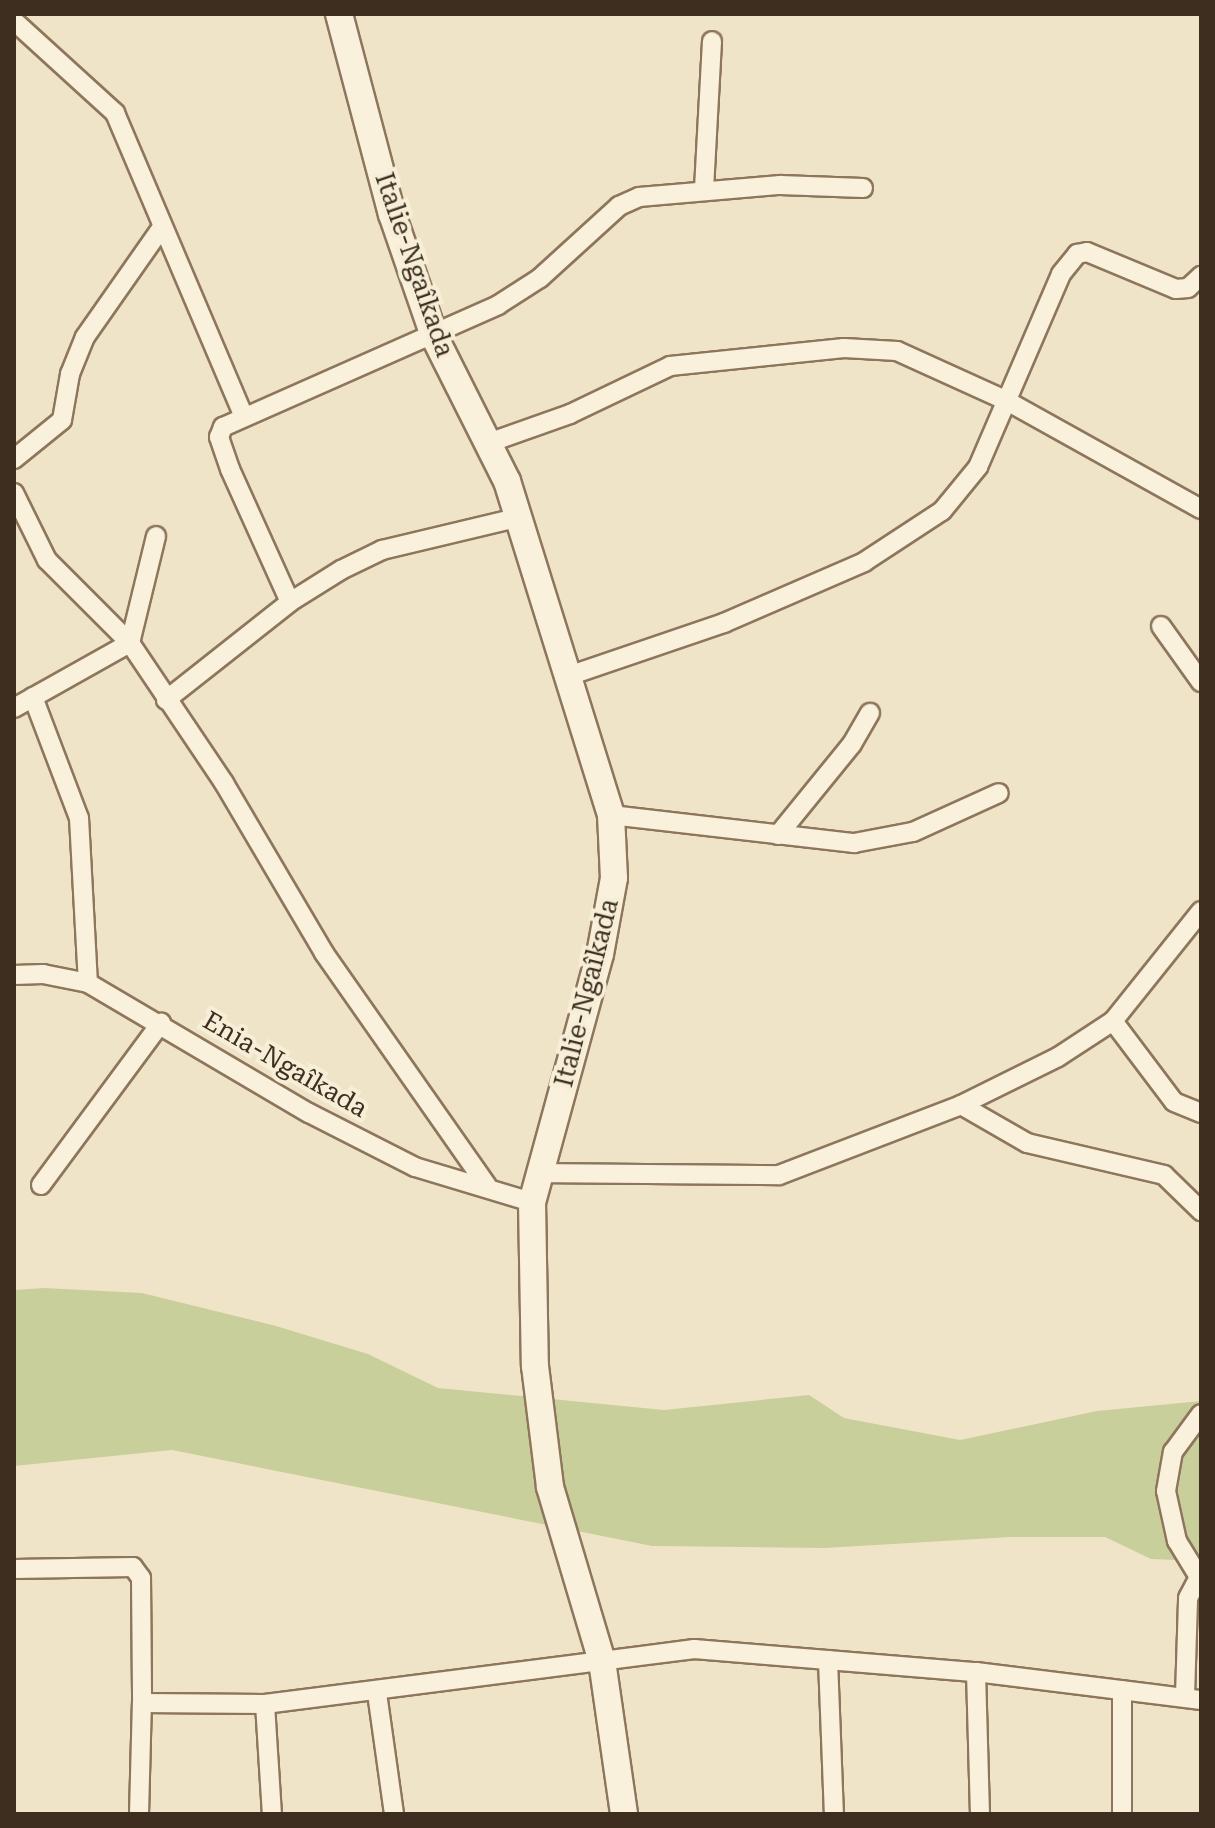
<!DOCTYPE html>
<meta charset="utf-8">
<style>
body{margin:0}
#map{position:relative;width:1215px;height:1828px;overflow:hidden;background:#f0e4c8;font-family:"Roboto Serif",serif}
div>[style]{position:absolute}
.green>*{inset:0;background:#c9cf9b}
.roads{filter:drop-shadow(2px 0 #8d765c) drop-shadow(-2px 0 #8d765c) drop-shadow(0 2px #8d765c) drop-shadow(0 -2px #8d765c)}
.street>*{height:18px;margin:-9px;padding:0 9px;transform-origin:9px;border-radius:9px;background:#faf1dc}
.secondary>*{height:26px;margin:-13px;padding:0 13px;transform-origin:13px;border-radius:13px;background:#faf1dc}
span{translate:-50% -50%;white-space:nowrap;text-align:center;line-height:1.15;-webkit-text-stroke:8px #f7eed8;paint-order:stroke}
.street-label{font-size:26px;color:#3d2e20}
.frame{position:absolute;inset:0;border:16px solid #3d2e20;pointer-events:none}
</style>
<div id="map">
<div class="green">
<i style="clip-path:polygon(44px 1288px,142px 1293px,276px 1326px,368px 1354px,438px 1388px,664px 1410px,809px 1395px,844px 1418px,960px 1440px,1097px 1411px,1201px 1401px,1201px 1561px,1151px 1559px,1105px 1537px,1011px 1537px,825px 1548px,652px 1546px,172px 1450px,14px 1466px,14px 1290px)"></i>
</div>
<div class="roads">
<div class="street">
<i style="left:14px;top:21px;width:137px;rotate:42.3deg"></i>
<i style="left:115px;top:113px;width:330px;rotate:67deg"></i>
<i style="left:704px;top:189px;width:148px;rotate:-86.9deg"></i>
<i style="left:491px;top:442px;width:84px;rotate:-19.5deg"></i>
<i style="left:570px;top:414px;width:111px;rotate:-25.6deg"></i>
<i style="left:670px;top:366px;width:175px;rotate:-5.9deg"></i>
<i style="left:844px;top:348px;width:53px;rotate:3.2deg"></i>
<i style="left:897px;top:351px;width:121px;rotate:24.4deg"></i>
<i style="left:1007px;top:401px;width:222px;rotate:29.1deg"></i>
<i style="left:14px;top:459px;width:62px;rotate:-39.1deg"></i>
<i style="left:62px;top:420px;width:47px;rotate:-80.1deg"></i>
<i style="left:70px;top:374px;width:40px;rotate:-68deg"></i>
<i style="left:85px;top:337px;width:131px;rotate:-55deg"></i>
<i style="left:14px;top:493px;width:75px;rotate:63.8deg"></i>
<i style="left:47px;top:560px;width:117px;rotate:45deg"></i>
<i style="left:130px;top:643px;width:169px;rotate:56.1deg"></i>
<i style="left:224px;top:783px;width:197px;rotate:59.5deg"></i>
<i style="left:324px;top:953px;width:284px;rotate:55deg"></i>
<i style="left:290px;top:602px;width:146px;rotate:-114.3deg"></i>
<i style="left:230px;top:469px;width:34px;rotate:-109deg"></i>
<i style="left:219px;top:437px;width:11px;rotate:-68deg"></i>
<i style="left:223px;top:427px;width:301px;rotate:-23.9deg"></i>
<i style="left:498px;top:305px;width:50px;rotate:-32.7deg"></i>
<i style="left:540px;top:278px;width:107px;rotate:-42.3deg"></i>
<i style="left:619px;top:206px;width:22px;rotate:-24deg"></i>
<i style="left:639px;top:197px;width:142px;rotate:-4.9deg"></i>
<i style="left:780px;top:185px;width:83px;rotate:2.1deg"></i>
<i style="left:1161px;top:626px;width:69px;rotate:54.5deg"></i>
<i style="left:568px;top:676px;width:165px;rotate:-18.8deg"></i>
<i style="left:724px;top:623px;width:153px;rotate:-23.5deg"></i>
<i style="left:864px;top:562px;width:93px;rotate:-33.2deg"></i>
<i style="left:942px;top:511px;width:57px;rotate:-50.7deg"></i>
<i style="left:978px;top:467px;width:210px;rotate:-66.7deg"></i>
<i style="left:1061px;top:274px;width:26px;rotate:-51deg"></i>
<i style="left:1077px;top:254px;width:10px;rotate:-11deg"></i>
<i style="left:1087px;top:252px;width:96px;rotate:22.6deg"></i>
<i style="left:1176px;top:289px;width:12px;rotate:-5deg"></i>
<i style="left:1188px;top:288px;width:18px;rotate:-43deg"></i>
<i style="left:33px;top:697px;width:129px;rotate:69.2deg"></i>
<i style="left:79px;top:818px;width:165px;rotate:86.9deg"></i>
<i style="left:166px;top:700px;width:158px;rotate:-38.3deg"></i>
<i style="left:290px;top:602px;width:60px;rotate:-32.1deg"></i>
<i style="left:341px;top:570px;width:46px;rotate:-26deg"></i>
<i style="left:382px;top:550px;width:138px;rotate:-13.4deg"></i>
<i style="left:14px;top:708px;width:133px;rotate:-29.3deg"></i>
<i style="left:130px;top:643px;width:110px;rotate:-76.3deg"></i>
<i style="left:611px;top:815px;width:245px;rotate:6.6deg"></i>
<i style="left:854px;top:843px;width:60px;rotate:-10.6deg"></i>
<i style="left:913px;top:832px;width:94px;rotate:-24.4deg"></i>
<i style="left:778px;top:835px;width:117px;rotate:-50.9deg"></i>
<i style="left:852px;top:744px;width:36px;rotate:-60deg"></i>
<i style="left:14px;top:975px;width:29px;rotate:-2deg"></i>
<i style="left:43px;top:974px;width:46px;rotate:11.3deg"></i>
<i style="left:88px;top:983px;width:256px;rotate:30.5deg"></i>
<i style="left:309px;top:1113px;width:119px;rotate:27deg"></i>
<i style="left:415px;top:1167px;width:122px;rotate:16.7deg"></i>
<i style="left:1113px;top:1021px;width:101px;rotate:53deg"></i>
<i style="left:1174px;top:1102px;width:29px;rotate:22deg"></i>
<i style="left:961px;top:1105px;width:76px;rotate:29.9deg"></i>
<i style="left:1027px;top:1143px;width:141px;rotate:13.1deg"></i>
<i style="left:1164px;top:1175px;width:52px;rotate:44.2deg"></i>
<i style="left:541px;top:1173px;width:238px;rotate:0.5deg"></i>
<i style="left:779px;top:1175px;width:195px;rotate:-21deg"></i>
<i style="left:961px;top:1105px;width:108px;rotate:-26.3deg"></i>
<i style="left:1058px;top:1057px;width:66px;rotate:-33.2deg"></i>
<i style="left:1113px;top:1021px;width:141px;rotate:-51.3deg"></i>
<i style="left:41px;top:1185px;width:202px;rotate:-53.5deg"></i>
<i style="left:14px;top:1569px;width:119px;rotate:-1deg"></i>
<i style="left:133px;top:1567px;width:14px;rotate:54deg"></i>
<i style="left:141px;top:1578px;width:125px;rotate:89.5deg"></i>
<i style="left:828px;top:1660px;width:154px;rotate:87.8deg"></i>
<i style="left:976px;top:1672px;width:142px;rotate:88.4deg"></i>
<i style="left:377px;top:1693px;width:122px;rotate:82deg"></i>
<i style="left:1185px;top:1696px;width:98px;rotate:-88.2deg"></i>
<i style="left:1188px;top:1598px;width:24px;rotate:-62deg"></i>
<i style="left:1199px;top:1577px;width:42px;rotate:-121.4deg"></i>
<i style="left:1177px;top:1541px;width:51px;rotate:-102.4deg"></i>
<i style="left:1166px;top:1491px;width:40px;rotate:-80deg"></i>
<i style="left:1173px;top:1452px;width:47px;rotate:-53.6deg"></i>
<i style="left:265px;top:1704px;width:110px;rotate:86.4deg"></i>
<i style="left:139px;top:1814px;width:111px;rotate:-88.5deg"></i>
<i style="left:142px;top:1703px;width:123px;rotate:0.5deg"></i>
<i style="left:265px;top:1704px;width:433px;rotate:-7.3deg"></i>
<i style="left:694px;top:1649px;width:283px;rotate:4.7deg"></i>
<i style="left:976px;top:1672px;width:227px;rotate:7.1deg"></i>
<i style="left:1122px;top:1814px;width:124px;rotate:-90deg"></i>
</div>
<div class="secondary">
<i style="left:339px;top:14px;width:207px;rotate:75.2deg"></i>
<i style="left:392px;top:214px;width:129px;rotate:71deg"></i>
<i style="left:434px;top:336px;width:162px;rotate:63.3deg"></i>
<i style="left:507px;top:481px;width:350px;rotate:72.7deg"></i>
<i style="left:611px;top:815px;width:63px;rotate:87.3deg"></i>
<i style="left:614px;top:878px;width:77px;rotate:100.4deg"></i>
<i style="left:600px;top:954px;width:257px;rotate:105.3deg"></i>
<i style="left:532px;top:1202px;width:164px;rotate:89deg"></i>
<i style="left:535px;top:1366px;width:122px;rotate:82.9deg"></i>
<i style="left:550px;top:1487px;width:182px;rotate:73.4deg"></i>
<i style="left:602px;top:1661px;width:155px;rotate:81.8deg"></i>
</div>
</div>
<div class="street-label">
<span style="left:414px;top:265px;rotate:71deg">Italie-Ngaîkada</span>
<span style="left:587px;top:993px;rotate:-76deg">Italie-Ngaîkada</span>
<span style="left:285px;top:1065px;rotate:30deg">Enia-Ngaîkada</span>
</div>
<div class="frame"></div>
</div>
